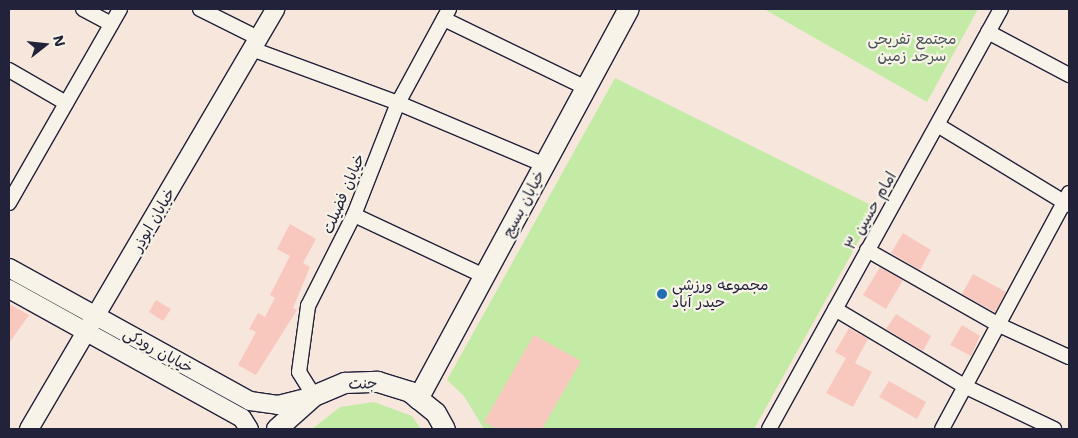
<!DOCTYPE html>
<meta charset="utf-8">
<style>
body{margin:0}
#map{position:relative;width:1078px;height:438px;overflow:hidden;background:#f7e6dc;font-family:"Shantell Sans","Playpen Sans Arabic",sans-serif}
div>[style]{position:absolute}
.green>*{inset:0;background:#c4eba6}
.building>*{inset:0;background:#f8c8bf}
.roads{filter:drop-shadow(1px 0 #22223b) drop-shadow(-1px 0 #22223b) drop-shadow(0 1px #22223b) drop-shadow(0 -1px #22223b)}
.minor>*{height:14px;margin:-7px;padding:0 7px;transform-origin:7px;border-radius:7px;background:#f7f3e8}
.tertiary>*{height:18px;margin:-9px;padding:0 9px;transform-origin:9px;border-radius:9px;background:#f7f3e8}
.secondary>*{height:20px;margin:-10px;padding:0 10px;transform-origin:10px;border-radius:10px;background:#f7f3e8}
.dots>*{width:14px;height:14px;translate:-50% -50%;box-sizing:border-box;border:2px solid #f7f3e8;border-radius:50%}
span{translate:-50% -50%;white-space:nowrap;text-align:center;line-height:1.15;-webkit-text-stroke:4.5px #f7f3e8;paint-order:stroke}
.park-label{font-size:15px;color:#4a5456}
.street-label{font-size:15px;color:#22223b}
.poi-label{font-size:15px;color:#22223b}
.left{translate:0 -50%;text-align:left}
.frame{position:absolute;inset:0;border:10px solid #22223b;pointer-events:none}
.north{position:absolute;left:20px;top:20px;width:50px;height:50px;-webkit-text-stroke:4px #f7f3e8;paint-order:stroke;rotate:74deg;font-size:14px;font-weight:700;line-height:20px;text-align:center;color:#22223b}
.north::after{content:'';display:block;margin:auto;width:18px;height:22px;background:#22223b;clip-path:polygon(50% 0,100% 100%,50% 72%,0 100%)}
</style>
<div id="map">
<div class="green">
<i style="clip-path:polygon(764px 9px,978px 9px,927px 102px)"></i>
<i style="clip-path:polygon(615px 78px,877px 208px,754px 429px,484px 429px,464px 396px,447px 380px)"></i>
<i style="clip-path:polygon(374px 402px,412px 416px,421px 429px,312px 429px,340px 407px)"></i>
</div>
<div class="building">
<i style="clip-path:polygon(290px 224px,316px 239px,303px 263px,310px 267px,293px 308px,297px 310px,256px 375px,238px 365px,256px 332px,249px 329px,258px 313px,265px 317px,275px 298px,270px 295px,290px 256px,277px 249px)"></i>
<i style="clip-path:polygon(903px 233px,931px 250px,920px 270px,891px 253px)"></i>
<i style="clip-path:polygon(880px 267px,903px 280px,886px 309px,863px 295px)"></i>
<i style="clip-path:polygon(973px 274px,1006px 292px,995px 312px,962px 294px)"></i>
<i style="clip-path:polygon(156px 300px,171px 309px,163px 321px,149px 312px)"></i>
<i style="clip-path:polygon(9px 304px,29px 315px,9px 343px)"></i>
<i style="clip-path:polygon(896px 314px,931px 336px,923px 351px,886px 329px)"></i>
<i style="clip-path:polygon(962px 325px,980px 336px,971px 356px,950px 345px)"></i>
<i style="clip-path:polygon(849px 328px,868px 339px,855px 363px,872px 372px,853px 407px,826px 393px,846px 358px,835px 352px)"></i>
<i style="clip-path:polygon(534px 335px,581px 361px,542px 429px,497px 429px,484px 422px)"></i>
<i style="clip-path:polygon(889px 381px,926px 402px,917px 419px,879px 397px)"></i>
</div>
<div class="roads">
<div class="minor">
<i style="left:83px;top:9px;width:32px;rotate:28deg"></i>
<i style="left:200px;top:9px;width:65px;rotate:26.6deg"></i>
<i style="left:444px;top:19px;width:158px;rotate:25.9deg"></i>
<i style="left:988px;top:32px;width:92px;rotate:28deg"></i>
<i style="left:252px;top:49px;width:156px;rotate:20.3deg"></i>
<i style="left:398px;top:103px;width:160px;rotate:22.9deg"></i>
<i style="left:9px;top:70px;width:66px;rotate:30.1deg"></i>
<i style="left:939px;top:126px;width:152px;rotate:31.3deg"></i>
<i style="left:9px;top:203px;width:224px;rotate:-60.2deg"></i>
<i style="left:354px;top:215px;width:144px;rotate:25.1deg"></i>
<i style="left:867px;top:250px;width:152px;rotate:29.6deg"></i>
<i style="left:999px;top:325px;width:77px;rotate:24.6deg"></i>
<i style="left:835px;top:309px;width:150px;rotate:30.8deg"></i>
<i style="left:964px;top:386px;width:100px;rotate:25.5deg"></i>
<i style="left:314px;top:396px;width:28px;rotate:-122deg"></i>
<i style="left:299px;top:372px;width:67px;rotate:-82.2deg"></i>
<i style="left:308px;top:306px;width:102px;rotate:-63.2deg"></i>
<i style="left:354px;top:215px;width:120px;rotate:-68.6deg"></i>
<i style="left:398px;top:103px;width:107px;rotate:-61.5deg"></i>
<i style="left:769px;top:429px;width:480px;rotate:-61.1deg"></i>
<i style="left:942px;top:429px;width:268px;rotate:-61.7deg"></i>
</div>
<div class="tertiary">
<i style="left:9px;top:268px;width:275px;rotate:28.9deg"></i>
<i style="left:250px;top:401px;width:28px;rotate:8deg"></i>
<i style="left:278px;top:405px;width:37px;rotate:-14deg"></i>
<i style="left:9px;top:289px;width:266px;rotate:29deg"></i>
<i style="left:242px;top:418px;width:13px;rotate:58deg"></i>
<i style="left:29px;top:429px;width:487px;rotate:-59.6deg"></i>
</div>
<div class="secondary">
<i style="left:418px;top:399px;width:443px;rotate:-61.6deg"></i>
<i style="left:277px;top:429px;width:50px;rotate:-41.7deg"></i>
<i style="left:314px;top:396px;width:34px;rotate:-23deg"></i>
<i style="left:345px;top:383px;width:33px;rotate:-2deg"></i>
<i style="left:378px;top:382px;width:34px;rotate:17deg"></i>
<i style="left:410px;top:392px;width:33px;rotate:39deg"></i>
<i style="left:436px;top:413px;width:18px;rotate:61deg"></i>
</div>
</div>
<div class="dots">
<i style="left:662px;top:294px;background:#1f6fb2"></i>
</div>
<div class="park-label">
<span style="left:912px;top:48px">مجتمع تفریحی<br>سرحد زمین</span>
</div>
<div class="street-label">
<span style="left:344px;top:194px;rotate:-67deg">خیابان فضیلت</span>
<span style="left:524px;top:204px;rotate:-62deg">خیابان بسیج</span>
<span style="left:871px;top:211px;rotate:-60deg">امام حسین ۳</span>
<span style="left:154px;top:220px;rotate:-60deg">خیابان ابوذر</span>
<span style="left:158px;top:351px;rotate:29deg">خیابان رودکی</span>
<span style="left:363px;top:384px;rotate:-1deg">جنت</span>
</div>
<div class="poi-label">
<span class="left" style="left:672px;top:294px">مجموعه ورزشی<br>حیدر آباد</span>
</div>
<div class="frame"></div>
<div class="north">N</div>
</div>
